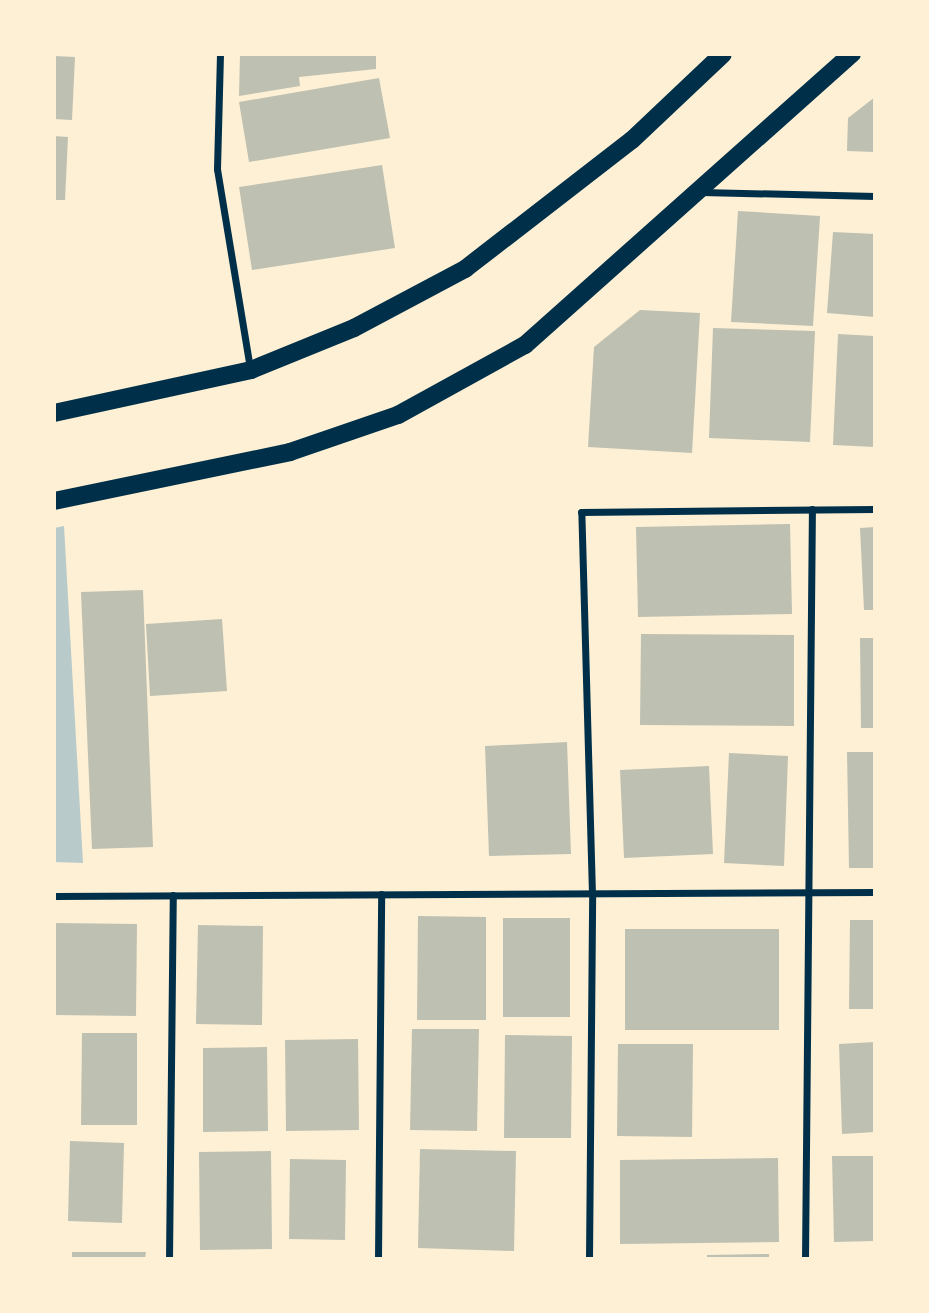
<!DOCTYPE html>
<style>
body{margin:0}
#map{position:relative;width:929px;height:1313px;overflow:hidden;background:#fdf0d5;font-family:Lato,sans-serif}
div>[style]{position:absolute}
.green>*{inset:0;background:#b9caca}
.building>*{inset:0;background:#bec0b2}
.minor>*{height:7px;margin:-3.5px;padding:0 3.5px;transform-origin:3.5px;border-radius:3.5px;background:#003049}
.primary>*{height:18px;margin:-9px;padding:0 9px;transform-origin:9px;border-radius:9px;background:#003049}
span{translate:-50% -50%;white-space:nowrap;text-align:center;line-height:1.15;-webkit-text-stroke:7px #fdf0d5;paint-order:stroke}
.frame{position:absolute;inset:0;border:56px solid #fdf0d5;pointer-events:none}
</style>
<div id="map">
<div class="green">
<i style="clip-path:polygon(64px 526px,83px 863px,54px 862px,54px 528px)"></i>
</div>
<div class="building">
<i style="clip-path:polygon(240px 54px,376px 54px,376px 69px,299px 77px,300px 86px,239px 96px)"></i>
<i style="clip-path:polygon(54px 56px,75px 57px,72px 120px,54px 119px)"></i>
<i style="clip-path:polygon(379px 78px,390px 138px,249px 162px,239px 102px)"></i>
<i style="clip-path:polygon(875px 97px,875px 152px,847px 151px,848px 118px)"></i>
<i style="clip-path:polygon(54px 136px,68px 137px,65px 200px,54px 200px)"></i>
<i style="clip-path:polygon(382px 165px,395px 248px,252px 270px,239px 187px)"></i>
<i style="clip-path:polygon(738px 211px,820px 216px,813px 326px,731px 322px)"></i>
<i style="clip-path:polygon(833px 232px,875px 234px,875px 317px,827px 313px)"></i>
<i style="clip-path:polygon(640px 310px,700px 313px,692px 453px,588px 447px,594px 347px)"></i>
<i style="clip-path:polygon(713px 328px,815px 331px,810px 442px,709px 438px)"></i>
<i style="clip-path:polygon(838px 334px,875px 336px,875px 447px,833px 445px)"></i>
<i style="clip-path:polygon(790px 524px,792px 614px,638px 617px,636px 527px)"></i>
<i style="clip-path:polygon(875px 527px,875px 610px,864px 610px,860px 528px)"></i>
<i style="clip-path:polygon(143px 590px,153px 847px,92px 849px,81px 592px)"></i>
<i style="clip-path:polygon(222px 619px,227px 691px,150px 696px,146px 624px)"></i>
<i style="clip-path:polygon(641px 634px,794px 635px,794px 726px,640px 725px)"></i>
<i style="clip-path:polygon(860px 638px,875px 638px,875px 728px,861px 728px)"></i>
<i style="clip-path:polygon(567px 742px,571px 854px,489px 856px,485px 746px)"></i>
<i style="clip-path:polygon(847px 752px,875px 752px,875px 868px,849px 868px)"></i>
<i style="clip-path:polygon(729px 753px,788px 756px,784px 866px,724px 863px)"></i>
<i style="clip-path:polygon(709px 766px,713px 854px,624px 858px,620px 770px)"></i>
<i style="clip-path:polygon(418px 916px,486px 917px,486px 1020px,417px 1020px)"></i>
<i style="clip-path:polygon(503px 918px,570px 918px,570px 1017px,503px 1017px)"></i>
<i style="clip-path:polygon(850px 920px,875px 920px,875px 1009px,849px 1009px)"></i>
<i style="clip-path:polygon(54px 923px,137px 924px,136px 1016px,54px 1015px)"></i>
<i style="clip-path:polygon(198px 925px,263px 926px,262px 1025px,196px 1024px)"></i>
<i style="clip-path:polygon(625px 929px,779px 929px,779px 1030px,625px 1030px)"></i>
<i style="clip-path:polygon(412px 1029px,479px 1029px,477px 1131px,410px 1130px)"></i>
<i style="clip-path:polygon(82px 1033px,137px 1033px,137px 1125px,81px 1125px)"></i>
<i style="clip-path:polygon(505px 1035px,572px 1036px,571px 1138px,504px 1138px)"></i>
<i style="clip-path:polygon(358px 1039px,359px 1130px,286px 1131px,285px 1040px)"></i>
<i style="clip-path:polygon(875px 1042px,875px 1132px,842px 1134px,839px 1044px)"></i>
<i style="clip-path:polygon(618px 1044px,693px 1044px,692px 1137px,617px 1136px)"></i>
<i style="clip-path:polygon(267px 1047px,268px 1131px,203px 1132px,203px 1048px)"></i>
<i style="clip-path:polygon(70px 1141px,124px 1143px,122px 1223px,68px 1221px)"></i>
<i style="clip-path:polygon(420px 1149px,516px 1151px,514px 1251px,418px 1248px)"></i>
<i style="clip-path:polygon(271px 1151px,272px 1249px,200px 1250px,199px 1152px)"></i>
<i style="clip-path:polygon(832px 1156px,875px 1156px,875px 1241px,834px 1242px)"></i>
<i style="clip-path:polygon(778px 1158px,779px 1242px,620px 1244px,620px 1160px)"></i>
<i style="clip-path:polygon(290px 1159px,346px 1160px,345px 1240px,289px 1239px)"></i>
<i style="clip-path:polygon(72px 1252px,146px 1252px,145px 1259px,72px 1259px)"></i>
<i style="clip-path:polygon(769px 1254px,769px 1259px,707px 1259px,707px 1255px)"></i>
</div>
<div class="minor">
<i style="left:220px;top:54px;width:115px;rotate:91.5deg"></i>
<i style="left:217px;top:169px;width:203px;rotate:80.6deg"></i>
<i style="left:701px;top:192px;width:174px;rotate:1.3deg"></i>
<i style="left:54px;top:896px;width:821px;rotate:-0.28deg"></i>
<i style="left:169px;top:1259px;width:364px;rotate:-89.4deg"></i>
<i style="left:378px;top:1259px;width:365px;rotate:-89.5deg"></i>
<i style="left:589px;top:1259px;width:365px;rotate:-89.5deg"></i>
<i style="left:592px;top:894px;width:382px;rotate:-91.6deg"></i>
<i style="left:581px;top:512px;width:294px;rotate:-0.6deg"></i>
<i style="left:805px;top:1259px;width:750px;rotate:-89.47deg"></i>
</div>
<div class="primary">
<i style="left:54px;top:413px;width:202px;rotate:-12.3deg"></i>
<i style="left:251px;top:370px;width:111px;rotate:-22.2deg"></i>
<i style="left:354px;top:328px;width:126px;rotate:-28deg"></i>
<i style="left:465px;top:269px;width:211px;rotate:-37.7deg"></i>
<i style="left:632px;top:140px;width:125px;rotate:-43.4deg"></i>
<i style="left:54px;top:501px;width:241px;rotate:-11.7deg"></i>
<i style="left:290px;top:452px;width:114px;rotate:-18.9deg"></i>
<i style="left:398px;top:415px;width:145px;rotate:-28.9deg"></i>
<i style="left:525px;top:345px;width:438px;rotate:-41.7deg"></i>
</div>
<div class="frame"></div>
</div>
